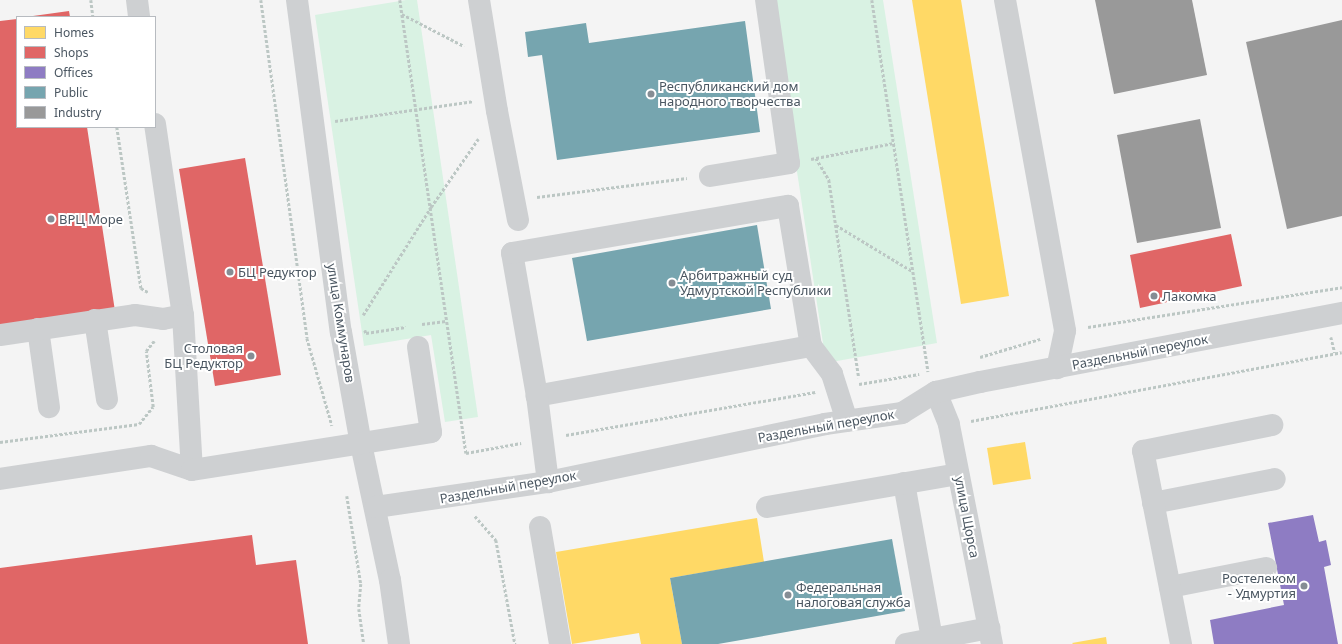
<!DOCTYPE html>
<meta charset="utf-8">
<style>
body{margin:0}
#map{position:relative;width:1342px;height:644px;overflow:hidden;background:#f4f4f4;font-family:"Noto Sans",sans-serif}
div>[style]{position:absolute}
.green>*{inset:0;background:#d9f2e3}
.homes>*{inset:0;background:#ffd966}
.shops>*{inset:0;background:#e06666}
.offices>*{inset:0;background:#8e7cc3}
.public>*{inset:0;background:#76a5af}
.industry>*{inset:0;background:#999}
.path>*{height:2.5px;margin-top:-1.25px;transform-origin:0;background:repeating-linear-gradient(90deg,#bcc7c4 0 3px,transparent 0 5px)}
.minor>*{height:22px;margin:-11px;padding:0 11px;transform-origin:11px;border-radius:11px;background:#ced0d2}
.dots>*{width:11px;height:11px;translate:-50% -50%;box-sizing:border-box;border:2px solid #fff;border-radius:50%}
span{translate:-50% -50%;white-space:nowrap;text-align:center;line-height:1.15;-webkit-text-stroke:4px #fff;paint-order:stroke}
.poi-label{font-size:13px;color:#4a5661}
.left{translate:0 -50%;text-align:left}
.right{translate:-100% -50%;text-align:right}
.street-label{font-size:13px;color:#4a5661}
.legend{position:absolute;left:16px;top:16px;width:140px;height:112px;box-sizing:border-box;background:#fff;border:1px solid #b7bbc0;margin:0;padding:5px 7px;list-style:none;font-size:12px;color:#4a5661}
.legend li{display:flex;align-items:center;gap:8px;height:20px}
.legend b{width:20px;border:1px solid #b7bbc0}
</style>
<div id="map">
<div class="green">
<i style="clip-path:polygon(406px 0,417px 0,478px 417px,445px 422px,431px 335px,364px 346px,315px 15px)"></i>
<i style="clip-path:polygon(771px 0,883px 0,937px 343px,826px 363px)"></i>
</div>
<div class="homes">
<i style="clip-path:polygon(912px 0,961px 0,1009px 296px,961px 304px)"></i>
<i style="clip-path:polygon(1025px 442px,1031px 479px,993px 485px,987px 448px)"></i>
<i style="clip-path:polygon(757px 518px,764px 562px,670px 578px,682px 644px,641px 644px,639px 633px,572px 644px,556px 552px)"></i>
<i style="clip-path:polygon(1106px 637px,1107px 644px,1073px 644px,1072px 643px)"></i>
</div>
<div class="shops">
<i style="clip-path:polygon(69px 11px,70px 17px,33px 17px,33px 16px)"></i>
<i style="clip-path:polygon(17px 19px,17px 127px,87px 127px,115px 311px,0 329px,0 21px)"></i>
<i style="clip-path:polygon(245px 158px,281px 375px,215px 386px,179px 169px)"></i>
<i style="clip-path:polygon(1231px 234px,1242px 286px,1140px 308px,1130px 255px)"></i>
<i style="clip-path:polygon(252px 535px,256px 565px,296px 560px,308px 644px,0 644px,0 568px)"></i>
</div>
<div class="offices">
<i style="clip-path:polygon(1313px 515px,1319px 542px,1326px 540px,1331px 565px,1324px 567px,1338px 644px,1214px 644px,1210px 620px,1284px 605px,1268px 523px)"></i>
</div>
<div class="public">
<i style="clip-path:polygon(745px 21px,760px 132px,557px 160px,542px 55px,528px 57px,525px 32px,586px 23px,589px 43px)"></i>
<i style="clip-path:polygon(757px 225px,771px 309px,587px 341px,572px 258px)"></i>
<i style="clip-path:polygon(892px 539px,905px 611px,718px 644px,682px 644px,670px 578px)"></i>
</div>
<div class="industry">
<i style="clip-path:polygon(1095px 0,1192px 0,1207px 75px,1114px 94px)"></i>
<i style="clip-path:polygon(1342px 20px,1342px 216px,1287px 229px,1246px 42px)"></i>
<i style="clip-path:polygon(1200px 119px,1221px 228px,1137px 243px,1117px 135px)"></i>
</div>
<div class="path">
<i style="left:91px;top:0;width:17px;rotate:83deg"></i>
<i style="left:261px;top:0;width:341px;rotate:82.2deg"></i>
<i style="left:307px;top:338px;width:91px;rotate:74deg"></i>
<i style="left:400px;top:0;width:458px;rotate:81.7deg"></i>
<i style="left:466px;top:453px;width:56px;rotate:-10.3deg"></i>
<i style="left:872px;top:0;width:376px;rotate:81.4deg"></i>
<i style="left:402px;top:14px;width:70px;rotate:27.3deg"></i>
<i style="left:335px;top:121px;width:139px;rotate:-8.2deg"></i>
<i style="left:117px;top:127px;width:163px;rotate:81.5deg"></i>
<i style="left:141px;top:288px;width:8px;rotate:30deg"></i>
<i style="left:816px;top:158px;width:26px;rotate:59deg"></i>
<i style="left:829px;top:180px;width:200px;rotate:81.4deg"></i>
<i style="left:811px;top:159px;width:84px;rotate:-11deg"></i>
<i style="left:537px;top:197px;width:151px;rotate:-7.2deg"></i>
<i style="left:836px;top:225px;width:89px;rotate:31.2deg"></i>
<i style="left:363px;top:315px;width:128px;rotate:-57.8deg"></i>
<i style="left:431px;top:207px;width:83px;rotate:-55.3deg"></i>
<i style="left:422px;top:324px;width:24px;rotate:-7deg"></i>
<i style="left:1088px;top:327px;width:257px;rotate:-8.9deg"></i>
<i style="left:365px;top:330px;width:3px;rotate:72deg"></i>
<i style="left:366px;top:333px;width:40px;rotate:-8.5deg"></i>
<i style="left:1331px;top:337px;width:16px;rotate:76deg"></i>
<i style="left:980px;top:357px;width:63px;rotate:-16.7deg"></i>
<i style="left:859px;top:384px;width:61px;rotate:-9.5deg"></i>
<i style="left:971px;top:421px;width:377px;rotate:-10.5deg"></i>
<i style="left:566px;top:435px;width:253px;rotate:-9.8deg"></i>
<i style="left:0;top:442px;width:140px;rotate:-7.4deg"></i>
<i style="left:139px;top:424px;width:22px;rotate:-51deg"></i>
<i style="left:153px;top:407px;width:56px;rotate:-97.1deg"></i>
<i style="left:146px;top:351px;width:13px;rotate:-51deg"></i>
<i style="left:347px;top:496px;width:89px;rotate:81deg"></i>
<i style="left:361px;top:584px;width:25px;rotate:95deg"></i>
<i style="left:359px;top:609px;width:35px;rotate:82deg"></i>
<i style="left:475px;top:516px;width:32px;rotate:49deg"></i>
<i style="left:496px;top:540px;width:106px;rotate:79.6deg"></i>
</div>
<div class="minor">
<i style="left:137px;top:0;width:17px;rotate:83deg"></i>
<i style="left:297px;top:0;width:335px;rotate:82.5deg"></i>
<i style="left:341px;top:332px;width:114px;rotate:79.9deg"></i>
<i style="left:361px;top:444px;width:139px;rotate:78deg"></i>
<i style="left:390px;top:580px;width:65px;rotate:82deg"></i>
<i style="left:479px;top:0;width:112px;rotate:80.8deg"></i>
<i style="left:497px;top:111px;width:111px;rotate:79.1deg"></i>
<i style="left:1005px;top:0;width:336px;rotate:79.7deg"></i>
<i style="left:1065px;top:331px;width:38px;rotate:102deg"></i>
<i style="left:155px;top:124px;width:193px;rotate:81.7deg"></i>
<i style="left:183px;top:315px;width:155px;rotate:86.7deg"></i>
<i style="left:710px;top:176px;width:80px;rotate:-9.3deg"></i>
<i style="left:789px;top:163px;width:165px;rotate:-98deg"></i>
<i style="left:95px;top:320px;width:80px;rotate:81.4deg"></i>
<i style="left:38px;top:329px;width:79px;rotate:82deg"></i>
<i style="left:0;top:335px;width:136px;rotate:-8.4deg"></i>
<i style="left:135px;top:315px;width:28px;rotate:8deg"></i>
<i style="left:163px;top:319px;width:20px;rotate:-11deg"></i>
<i style="left:811px;top:346px;width:279px;rotate:169.7deg"></i>
<i style="left:537px;top:396px;width:145px;rotate:-99.9deg"></i>
<i style="left:512px;top:253px;width:280px;rotate:-9.7deg"></i>
<i style="left:788px;top:206px;width:142px;rotate:80.7deg"></i>
<i style="left:811px;top:346px;width:35px;rotate:53deg"></i>
<i style="left:832px;top:374px;width:49px;rotate:72.3deg"></i>
<i style="left:936px;top:392px;width:35px;rotate:68deg"></i>
<i style="left:949px;top:425px;width:223px;rotate:78.9deg"></i>
<i style="left:537px;top:396px;width:87px;rotate:82.7deg"></i>
<i style="left:0;top:479px;width:153px;rotate:-8.7deg"></i>
<i style="left:151px;top:456px;width:43px;rotate:18.9deg"></i>
<i style="left:192px;top:470px;width:242px;rotate:-9deg"></i>
<i style="left:431px;top:432px;width:86px;rotate:-98.7deg"></i>
<i style="left:904px;top:483px;width:158px;rotate:79.8deg"></i>
<i style="left:1153px;top:503px;width:124px;rotate:-11.1deg"></i>
<i style="left:376px;top:507px;width:174px;rotate:-8.3deg"></i>
<i style="left:548px;top:482px;width:283px;rotate:-11.8deg"></i>
<i style="left:825px;top:424px;width:78px;rotate:-8.1deg"></i>
<i style="left:902px;top:413px;width:40px;rotate:-32deg"></i>
<i style="left:936px;top:392px;width:45px;rotate:-12.8deg"></i>
<i style="left:980px;top:382px;width:369px;rotate:-10.8deg"></i>
<i style="left:767px;top:507px;width:194px;rotate:-9.8deg"></i>
<i style="left:540px;top:527px;width:119px;rotate:80.3deg"></i>
<i style="left:1170px;top:587px;width:98px;rotate:-11.2deg"></i>
<i style="left:906px;top:644px;width:85px;rotate:-10.9deg"></i>
<i style="left:1181px;top:644px;width:197px;rotate:-101.1deg"></i>
<i style="left:1143px;top:451px;width:132px;rotate:-11.4deg"></i>
</div>
<div class="dots">
<i style="left:651px;top:94px;background:#868d94"></i>
<i style="left:51px;top:219px;background:#868d94"></i>
<i style="left:230px;top:272px;background:#868d94"></i>
<i style="left:672px;top:283px;background:#868d94"></i>
<i style="left:1154px;top:296px;background:#868d94"></i>
<i style="left:251px;top:356px;background:#868d94"></i>
<i style="left:1304px;top:586px;background:#868d94"></i>
<i style="left:788px;top:595px;background:#868d94"></i>
</div>
<div class="poi-label">
<span class="left" style="left:659px;top:94px">Республиканский дом<br>народного творчества</span>
<span class="left" style="left:59px;top:219px">ВРЦ Море</span>
<span class="left" style="left:238px;top:272px">БЦ Редуктор</span>
<span class="left" style="left:680px;top:283px">Арбитражный суд<br>Удмуртской Республики</span>
<span class="left" style="left:1162px;top:296px">Лакомка</span>
<span class="right" style="left:243px;top:356px">Столовая<br>БЦ Редуктор</span>
<span class="right" style="left:1296px;top:586px">Ростелеком<br>- Удмуртия</span>
<span class="left" style="left:796px;top:595px">Федеральная<br>налоговая служба</span>
</div>
<div class="street-label">
<span style="left:341px;top:323px;rotate:81deg">улица Коммунаров</span>
<span style="left:1140px;top:352px;rotate:-11deg">Раздельный переулок</span>
<span style="left:826px;top:426px;rotate:-10deg">Раздельный переулок</span>
<span style="left:508px;top:487px;rotate:-10deg">Раздельный переулок</span>
<span style="left:967px;top:517px;rotate:79deg">улица Щорса</span>
</div>
<ul class="legend">
<li><b style="height:11px;background:#ffd966"></b>Homes</li>
<li><b style="height:11px;background:#e06666"></b>Shops</li>
<li><b style="height:11px;background:#8e7cc3"></b>Offices</li>
<li><b style="height:11px;background:#76a5af"></b>Public</li>
<li><b style="height:11px;background:#999"></b>Industry</li>
</ul>
</div>
